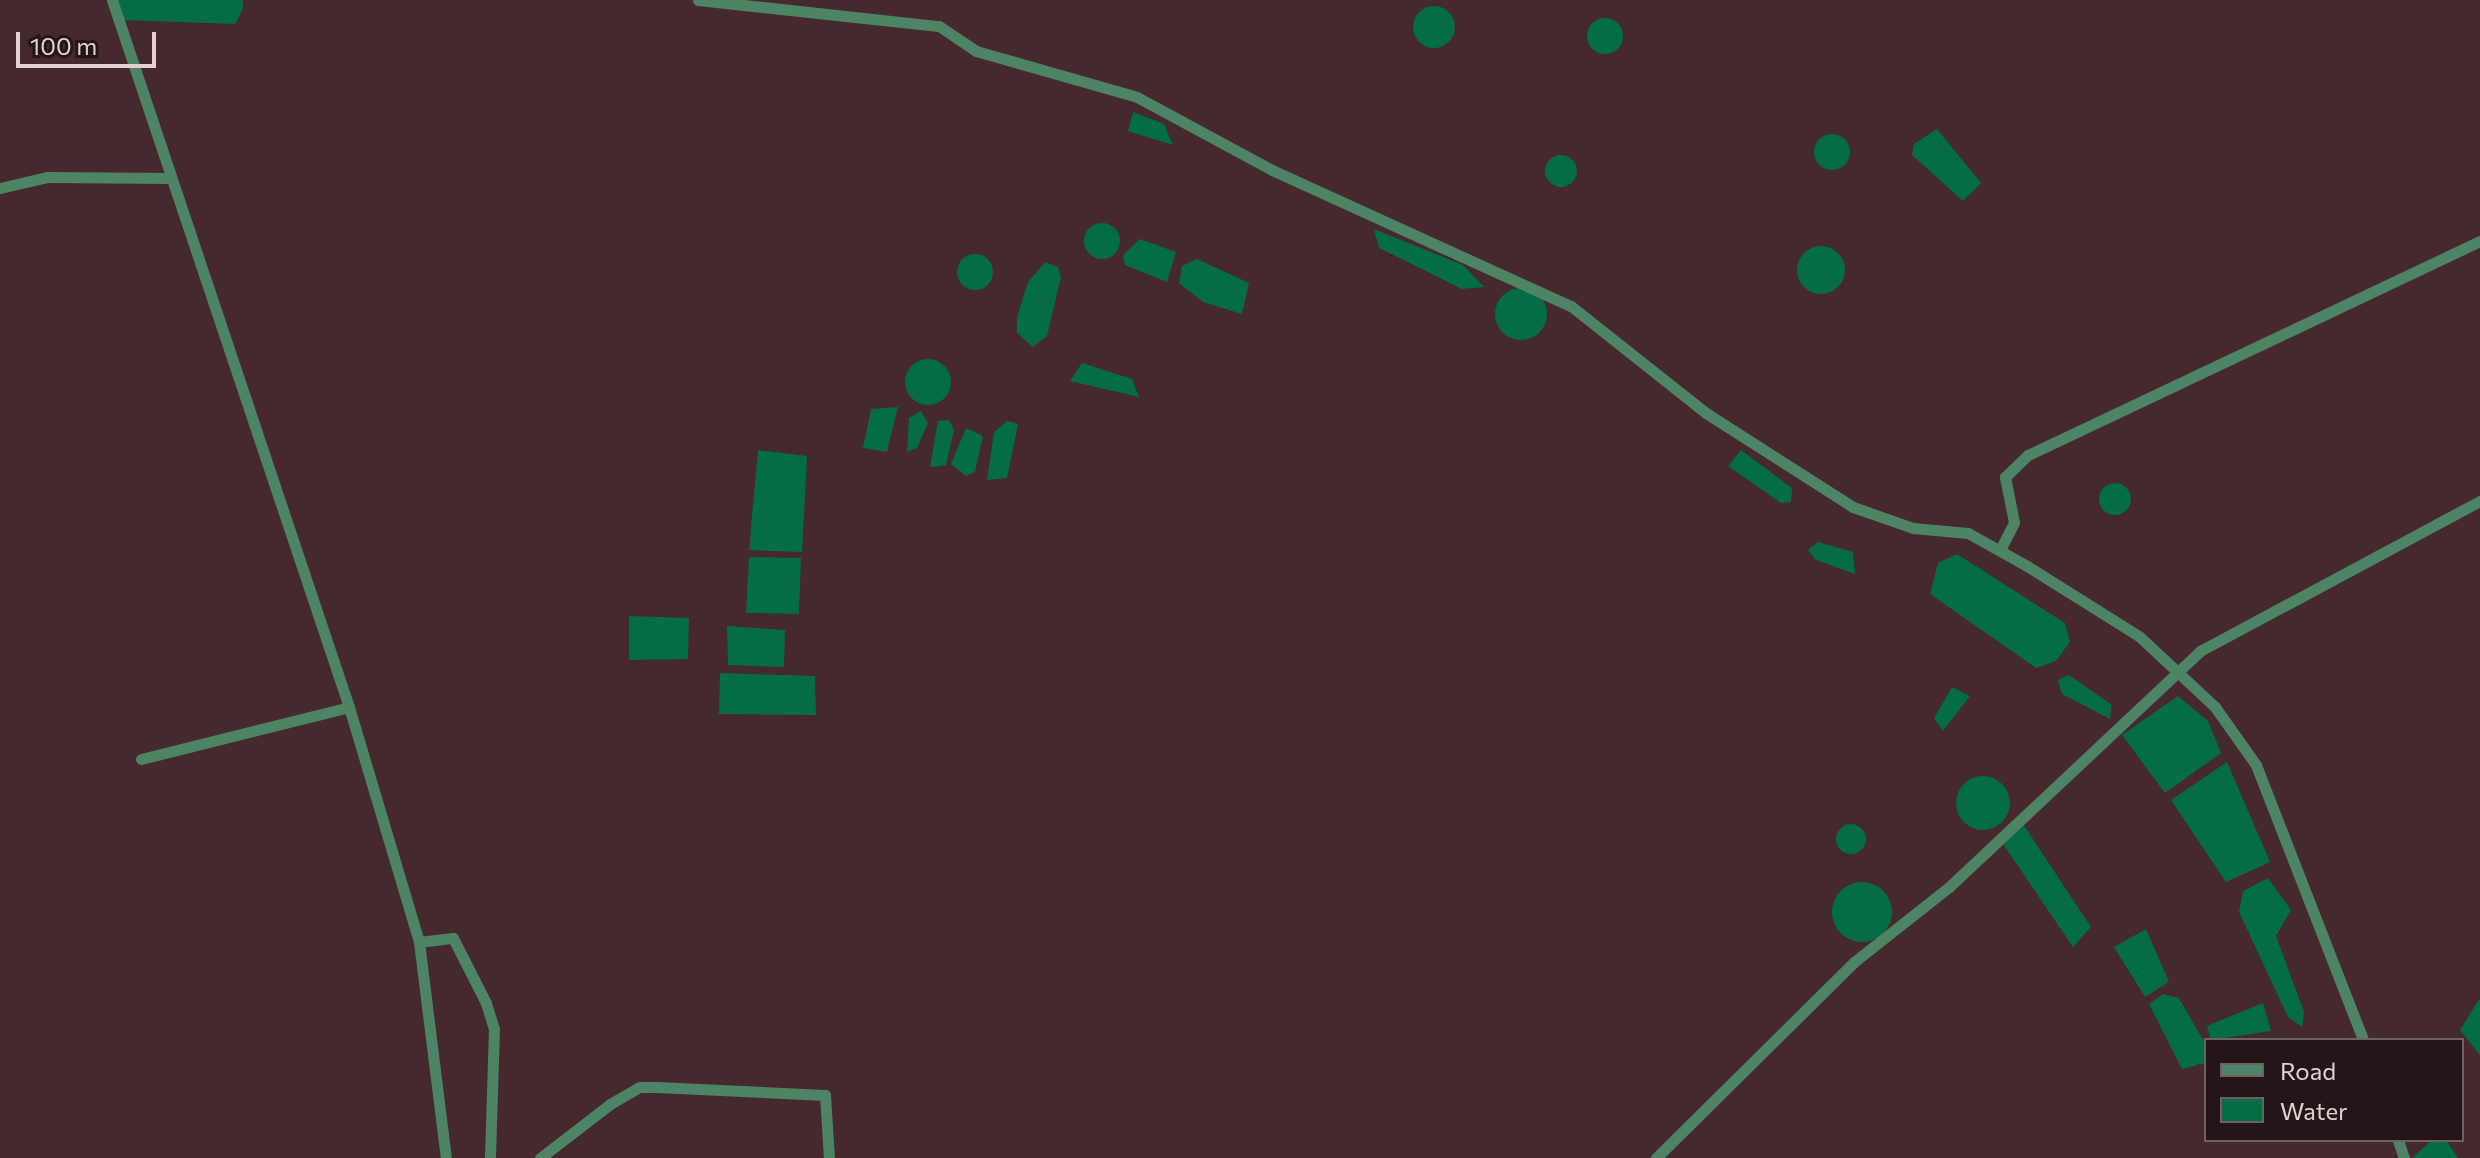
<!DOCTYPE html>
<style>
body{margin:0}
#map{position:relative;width:2480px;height:1158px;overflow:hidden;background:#45292d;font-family:Commissioner,sans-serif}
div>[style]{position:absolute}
.water>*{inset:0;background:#036d45}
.round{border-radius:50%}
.minor>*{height:11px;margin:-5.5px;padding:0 5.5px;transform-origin:5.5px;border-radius:5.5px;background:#4d8466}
span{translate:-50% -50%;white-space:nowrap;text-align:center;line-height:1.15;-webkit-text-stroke:6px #231618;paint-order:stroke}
.legend{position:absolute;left:2204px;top:1038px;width:260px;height:104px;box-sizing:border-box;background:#231618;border:2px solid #6f6062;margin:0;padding:10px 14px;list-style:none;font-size:24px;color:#e2d0d2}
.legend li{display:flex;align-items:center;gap:16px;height:40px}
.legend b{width:40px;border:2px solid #6f6062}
.scale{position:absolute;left:16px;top:32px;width:140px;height:36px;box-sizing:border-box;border:4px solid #e2d0d2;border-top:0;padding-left:10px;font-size:24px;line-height:28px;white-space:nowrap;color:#e2d0d2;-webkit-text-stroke:6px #231618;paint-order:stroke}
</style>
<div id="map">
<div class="water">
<i style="clip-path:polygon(115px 0,243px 0,243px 9px,235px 24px,122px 20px)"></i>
<i class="round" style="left:1413px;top:6px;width:42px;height:42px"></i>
<i class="round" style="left:1587px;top:18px;width:36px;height:36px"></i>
<i style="clip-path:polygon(1133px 112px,1164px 124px,1173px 145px,1128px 131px)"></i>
<i style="clip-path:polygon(1937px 129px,1981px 183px,1963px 201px,1912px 155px,1914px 144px)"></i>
<i class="round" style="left:1814px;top:134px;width:36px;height:36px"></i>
<i class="round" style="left:1545px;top:155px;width:32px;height:32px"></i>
<i class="round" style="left:1084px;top:223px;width:36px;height:36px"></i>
<i style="clip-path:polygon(1374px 229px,1463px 265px,1484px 287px,1462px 289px,1379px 248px)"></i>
<i style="clip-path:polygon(1140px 239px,1176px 252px,1167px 282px,1125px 265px,1123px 255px)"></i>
<i class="round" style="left:1797px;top:246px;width:48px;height:48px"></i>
<i class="round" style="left:957px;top:254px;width:36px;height:36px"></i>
<i style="clip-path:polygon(1197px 259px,1249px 283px,1242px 314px,1203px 302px,1179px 283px,1182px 266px)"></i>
<i style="clip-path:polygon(1045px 262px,1058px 267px,1061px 277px,1047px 336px,1033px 347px,1017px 333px,1017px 317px,1028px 282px)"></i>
<i class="round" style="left:1495px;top:288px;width:52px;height:52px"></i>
<i class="round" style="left:905px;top:359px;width:46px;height:46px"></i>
<i style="clip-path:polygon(1082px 363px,1132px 379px,1139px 397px,1070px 381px)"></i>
<i style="clip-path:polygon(898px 407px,887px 452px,863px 448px,871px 409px)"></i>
<i style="clip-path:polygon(921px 411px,928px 423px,917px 448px,907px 452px,909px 418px)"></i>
<i style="clip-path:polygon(949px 420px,954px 430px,946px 465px,930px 467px,938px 421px)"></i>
<i style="clip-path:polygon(1007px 421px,1018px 424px,1007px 478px,987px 480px,994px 432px)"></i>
<i style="clip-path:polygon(966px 428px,983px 436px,975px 472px,966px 476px,951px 464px)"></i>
<i style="clip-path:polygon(758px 450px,807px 456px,802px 552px,749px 550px)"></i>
<i style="clip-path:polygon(1741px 450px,1792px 488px,1791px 502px,1781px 503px,1728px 466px)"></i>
<i class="round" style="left:2099px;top:483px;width:32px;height:32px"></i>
<i style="clip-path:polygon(1818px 542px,1853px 552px,1855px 574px,1816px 560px,1808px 550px)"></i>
<i style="clip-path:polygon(1957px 554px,2065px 623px,2070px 642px,2056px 661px,2036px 668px,1930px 594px,1938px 563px)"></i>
<i style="clip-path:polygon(749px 557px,801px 558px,799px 614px,746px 613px)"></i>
<i style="clip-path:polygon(629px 616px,689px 618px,688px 659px,629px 660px)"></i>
<i style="clip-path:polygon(727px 626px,785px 630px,784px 667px,728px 665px)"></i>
<i style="clip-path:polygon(720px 673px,815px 676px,816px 715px,719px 714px)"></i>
<i style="clip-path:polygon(2069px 675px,2112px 705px,2110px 719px,2062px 694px,2058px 680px)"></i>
<i style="clip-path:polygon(1952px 687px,1970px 696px,1943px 731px,1934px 718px)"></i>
<i style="clip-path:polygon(2178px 696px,2208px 721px,2221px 753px,2165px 793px,2122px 735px)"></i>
<i style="clip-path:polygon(2227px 762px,2270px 862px,2226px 882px,2171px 800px)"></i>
<i class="round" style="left:1956px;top:776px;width:54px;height:54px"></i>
<i style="clip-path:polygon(2023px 824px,2091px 927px,2073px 947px,2003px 844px)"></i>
<i class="round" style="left:1836px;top:824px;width:30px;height:30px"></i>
<i style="clip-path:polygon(2268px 878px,2291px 910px,2276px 936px,2304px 1012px,2302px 1027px,2288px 1017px,2239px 912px,2243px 891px)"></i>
<i class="round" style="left:1832px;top:882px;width:60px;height:60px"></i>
<i style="clip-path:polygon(2146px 929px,2169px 982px,2145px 997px,2114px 947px)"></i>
<i style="clip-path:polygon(2163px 994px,2179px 998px,2206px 1045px,2206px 1063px,2182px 1069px,2149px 1004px)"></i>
<i style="clip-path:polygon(2480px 998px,2480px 1055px,2460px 1030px)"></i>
<i style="clip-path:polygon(2263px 1003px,2271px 1031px,2211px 1040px,2207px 1026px)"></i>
<i style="clip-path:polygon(2432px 1140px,2446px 1140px,2458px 1158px,2412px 1158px)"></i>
</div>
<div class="minor">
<i style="left:112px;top:0;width:746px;rotate:71.47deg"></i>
<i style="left:349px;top:707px;width:245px;rotate:73.4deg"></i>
<i style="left:419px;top:942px;width:218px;rotate:82.9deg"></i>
<i style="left:698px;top:0;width:242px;rotate:6.2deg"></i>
<i style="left:939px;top:26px;width:45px;rotate:34deg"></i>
<i style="left:976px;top:51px;width:167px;rotate:15.9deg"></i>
<i style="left:1137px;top:97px;width:153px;rotate:28.4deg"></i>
<i style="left:1272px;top:170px;width:328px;rotate:24.5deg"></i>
<i style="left:1571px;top:306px;width:172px;rotate:38.4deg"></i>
<i style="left:1706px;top:413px;width:174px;rotate:32.6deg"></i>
<i style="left:1853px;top:507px;width:64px;rotate:19.3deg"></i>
<i style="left:1913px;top:528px;width:55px;rotate:5.2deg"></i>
<i style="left:1968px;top:533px;width:68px;rotate:29.2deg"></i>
<i style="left:2027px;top:566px;width:133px;rotate:32.1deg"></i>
<i style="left:2140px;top:637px;width:103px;rotate:43deg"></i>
<i style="left:2215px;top:707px;width:71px;rotate:54.7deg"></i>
<i style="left:2256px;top:765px;width:295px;rotate:68.7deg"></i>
<i style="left:0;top:188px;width:48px;rotate:-13.2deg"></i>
<i style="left:47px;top:177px;width:124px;rotate:0.5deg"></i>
<i style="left:2000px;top:550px;width:31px;rotate:-63deg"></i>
<i style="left:2014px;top:522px;width:46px;rotate:-101.3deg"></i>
<i style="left:2005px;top:477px;width:32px;rotate:-44deg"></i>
<i style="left:2028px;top:455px;width:500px;rotate:-25.34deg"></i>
<i style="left:141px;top:759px;width:214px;rotate:-14deg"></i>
<i style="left:419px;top:942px;width:34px;rotate:-7deg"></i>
<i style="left:453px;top:938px;width:73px;rotate:63.1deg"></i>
<i style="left:486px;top:1003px;width:27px;rotate:73deg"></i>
<i style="left:494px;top:1029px;width:129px;rotate:91.8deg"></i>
<i style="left:2398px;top:1140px;width:19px;rotate:72deg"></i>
<i style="left:540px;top:1158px;width:88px;rotate:-37.6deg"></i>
<i style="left:610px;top:1104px;width:34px;rotate:-30deg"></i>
<i style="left:640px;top:1087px;width:17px"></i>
<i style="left:657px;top:1087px;width:168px;rotate:2.7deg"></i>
<i style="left:825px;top:1095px;width:63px;rotate:86.4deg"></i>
<i style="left:1656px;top:1158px;width:279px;rotate:-44.7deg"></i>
<i style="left:1854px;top:962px;width:121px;rotate:-38.3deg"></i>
<i style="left:1949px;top:887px;width:345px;rotate:-43.2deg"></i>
<i style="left:2200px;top:651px;width:318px;rotate:-28.2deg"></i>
</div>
<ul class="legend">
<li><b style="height:10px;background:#4d8466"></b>Road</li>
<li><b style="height:22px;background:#036d45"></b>Water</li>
</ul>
<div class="scale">100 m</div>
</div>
